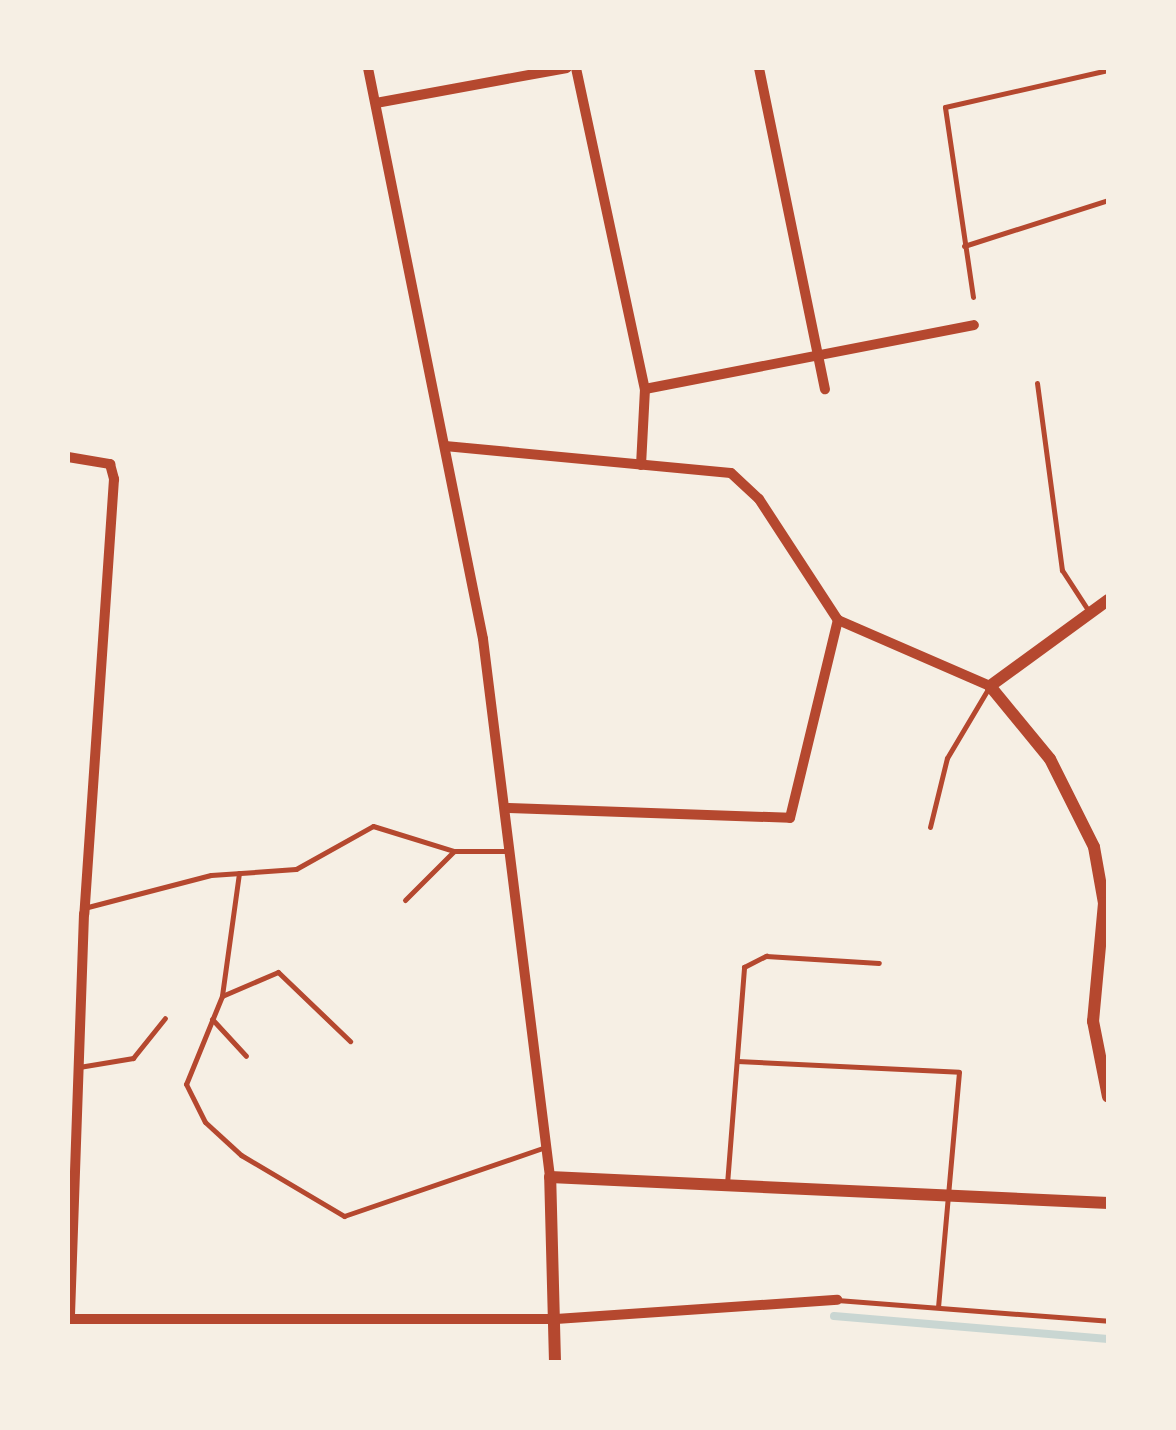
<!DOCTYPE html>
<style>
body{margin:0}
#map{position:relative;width:1176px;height:1430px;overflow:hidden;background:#f6efe4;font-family:"Exo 2",sans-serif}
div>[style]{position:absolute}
.stream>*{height:8px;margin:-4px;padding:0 4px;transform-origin:4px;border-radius:4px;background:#c9d6d2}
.service>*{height:5px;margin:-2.5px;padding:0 2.5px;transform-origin:2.5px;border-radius:2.5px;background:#b5482f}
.minor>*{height:10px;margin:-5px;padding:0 5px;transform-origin:5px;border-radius:5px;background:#b5482f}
.tertiary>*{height:12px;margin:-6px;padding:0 6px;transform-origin:6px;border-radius:6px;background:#b5482f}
span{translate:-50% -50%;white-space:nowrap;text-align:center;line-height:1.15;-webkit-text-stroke:8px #f6efe4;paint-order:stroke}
.frame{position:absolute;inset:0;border:70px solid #f6efe4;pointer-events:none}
</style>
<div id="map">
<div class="stream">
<i style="left:834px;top:1316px;width:275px;rotate:4.8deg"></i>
</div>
<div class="service">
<i style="left:964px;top:246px;width:151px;rotate:-17.7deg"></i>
<i style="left:973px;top:297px;width:192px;rotate:-98.4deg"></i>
<i style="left:945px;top:107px;width:167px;rotate:-12.8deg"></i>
<i style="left:1037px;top:383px;width:189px;rotate:82.4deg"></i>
<i style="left:1062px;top:570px;width:48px;rotate:57deg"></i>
<i style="left:930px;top:827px;width:71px;rotate:-76.2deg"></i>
<i style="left:947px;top:758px;width:80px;rotate:-59.3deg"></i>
<i style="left:239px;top:873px;width:124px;rotate:97.9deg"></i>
<i style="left:222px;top:996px;width:95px;rotate:112.2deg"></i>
<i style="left:186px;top:1084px;width:42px;rotate:63.4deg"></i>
<i style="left:205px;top:1122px;width:49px;rotate:42.5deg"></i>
<i style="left:241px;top:1155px;width:120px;rotate:30.6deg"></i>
<i style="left:344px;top:1216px;width:213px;rotate:-18.9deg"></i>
<i style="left:405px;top:900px;width:69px;rotate:-45deg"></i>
<i style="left:84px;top:908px;width:131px;rotate:-14.6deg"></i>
<i style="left:211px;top:875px;width:85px;rotate:-4deg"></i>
<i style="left:296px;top:869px;width:88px;rotate:-29.2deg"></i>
<i style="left:373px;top:826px;width:85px;rotate:17.2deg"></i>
<i style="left:454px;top:851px;width:52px"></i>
<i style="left:222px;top:996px;width:61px;rotate:-23.2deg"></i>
<i style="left:278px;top:972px;width:100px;rotate:43.8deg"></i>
<i style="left:212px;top:1019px;width:50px;rotate:47.4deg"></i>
<i style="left:737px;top:1061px;width:222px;rotate:2.8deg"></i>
<i style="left:959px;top:1072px;width:236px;rotate:95.1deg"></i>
<i style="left:79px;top:1067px;width:55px;rotate:-9.5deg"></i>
<i style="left:133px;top:1058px;width:51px;rotate:-51.3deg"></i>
<i style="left:727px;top:1184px;width:218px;rotate:-85.5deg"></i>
<i style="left:744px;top:967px;width:25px;rotate:-27deg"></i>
<i style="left:766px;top:956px;width:113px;rotate:3.5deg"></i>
<i style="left:837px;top:1300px;width:272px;rotate:4.4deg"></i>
</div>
<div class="minor">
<i style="left:368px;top:68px;width:582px;rotate:78.61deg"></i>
<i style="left:483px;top:639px;width:542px;rotate:82.9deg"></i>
<i style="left:576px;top:68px;width:328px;rotate:77.9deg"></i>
<i style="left:645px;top:389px;width:76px;rotate:93deg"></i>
<i style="left:759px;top:68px;width:328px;rotate:78.4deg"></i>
<i style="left:376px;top:103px;width:194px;rotate:-10.4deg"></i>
<i style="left:645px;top:389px;width:335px;rotate:-11deg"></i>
<i style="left:445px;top:446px;width:287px;rotate:5.4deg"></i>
<i style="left:731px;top:473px;width:38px;rotate:43deg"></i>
<i style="left:759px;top:499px;width:145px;rotate:56.9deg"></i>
<i style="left:838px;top:620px;width:166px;rotate:23.5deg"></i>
<i style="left:68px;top:457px;width:43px;rotate:9.5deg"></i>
<i style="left:110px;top:464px;width:16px;rotate:75deg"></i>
<i style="left:114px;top:479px;width:436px;rotate:93.9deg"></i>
<i style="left:84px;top:914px;width:405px;rotate:92deg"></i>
<i style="left:509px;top:808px;width:281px;rotate:2deg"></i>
<i style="left:790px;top:818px;width:204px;rotate:-76.4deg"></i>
<i style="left:68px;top:1319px;width:488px"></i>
<i style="left:556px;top:1319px;width:282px;rotate:-3.9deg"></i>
</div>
<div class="tertiary">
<i style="left:1108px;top:600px;width:146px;rotate:143.9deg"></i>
<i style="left:990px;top:686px;width:94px;rotate:50.6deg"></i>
<i style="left:1050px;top:759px;width:98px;rotate:63.4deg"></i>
<i style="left:1094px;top:847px;width:57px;rotate:79.9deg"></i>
<i style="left:1104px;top:903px;width:119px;rotate:95.3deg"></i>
<i style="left:1093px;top:1021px;width:77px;rotate:78.8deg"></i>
<i style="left:555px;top:1362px;width:185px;rotate:-91.5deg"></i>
<i style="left:550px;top:1177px;width:559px;rotate:2.67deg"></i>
</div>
<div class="frame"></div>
</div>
